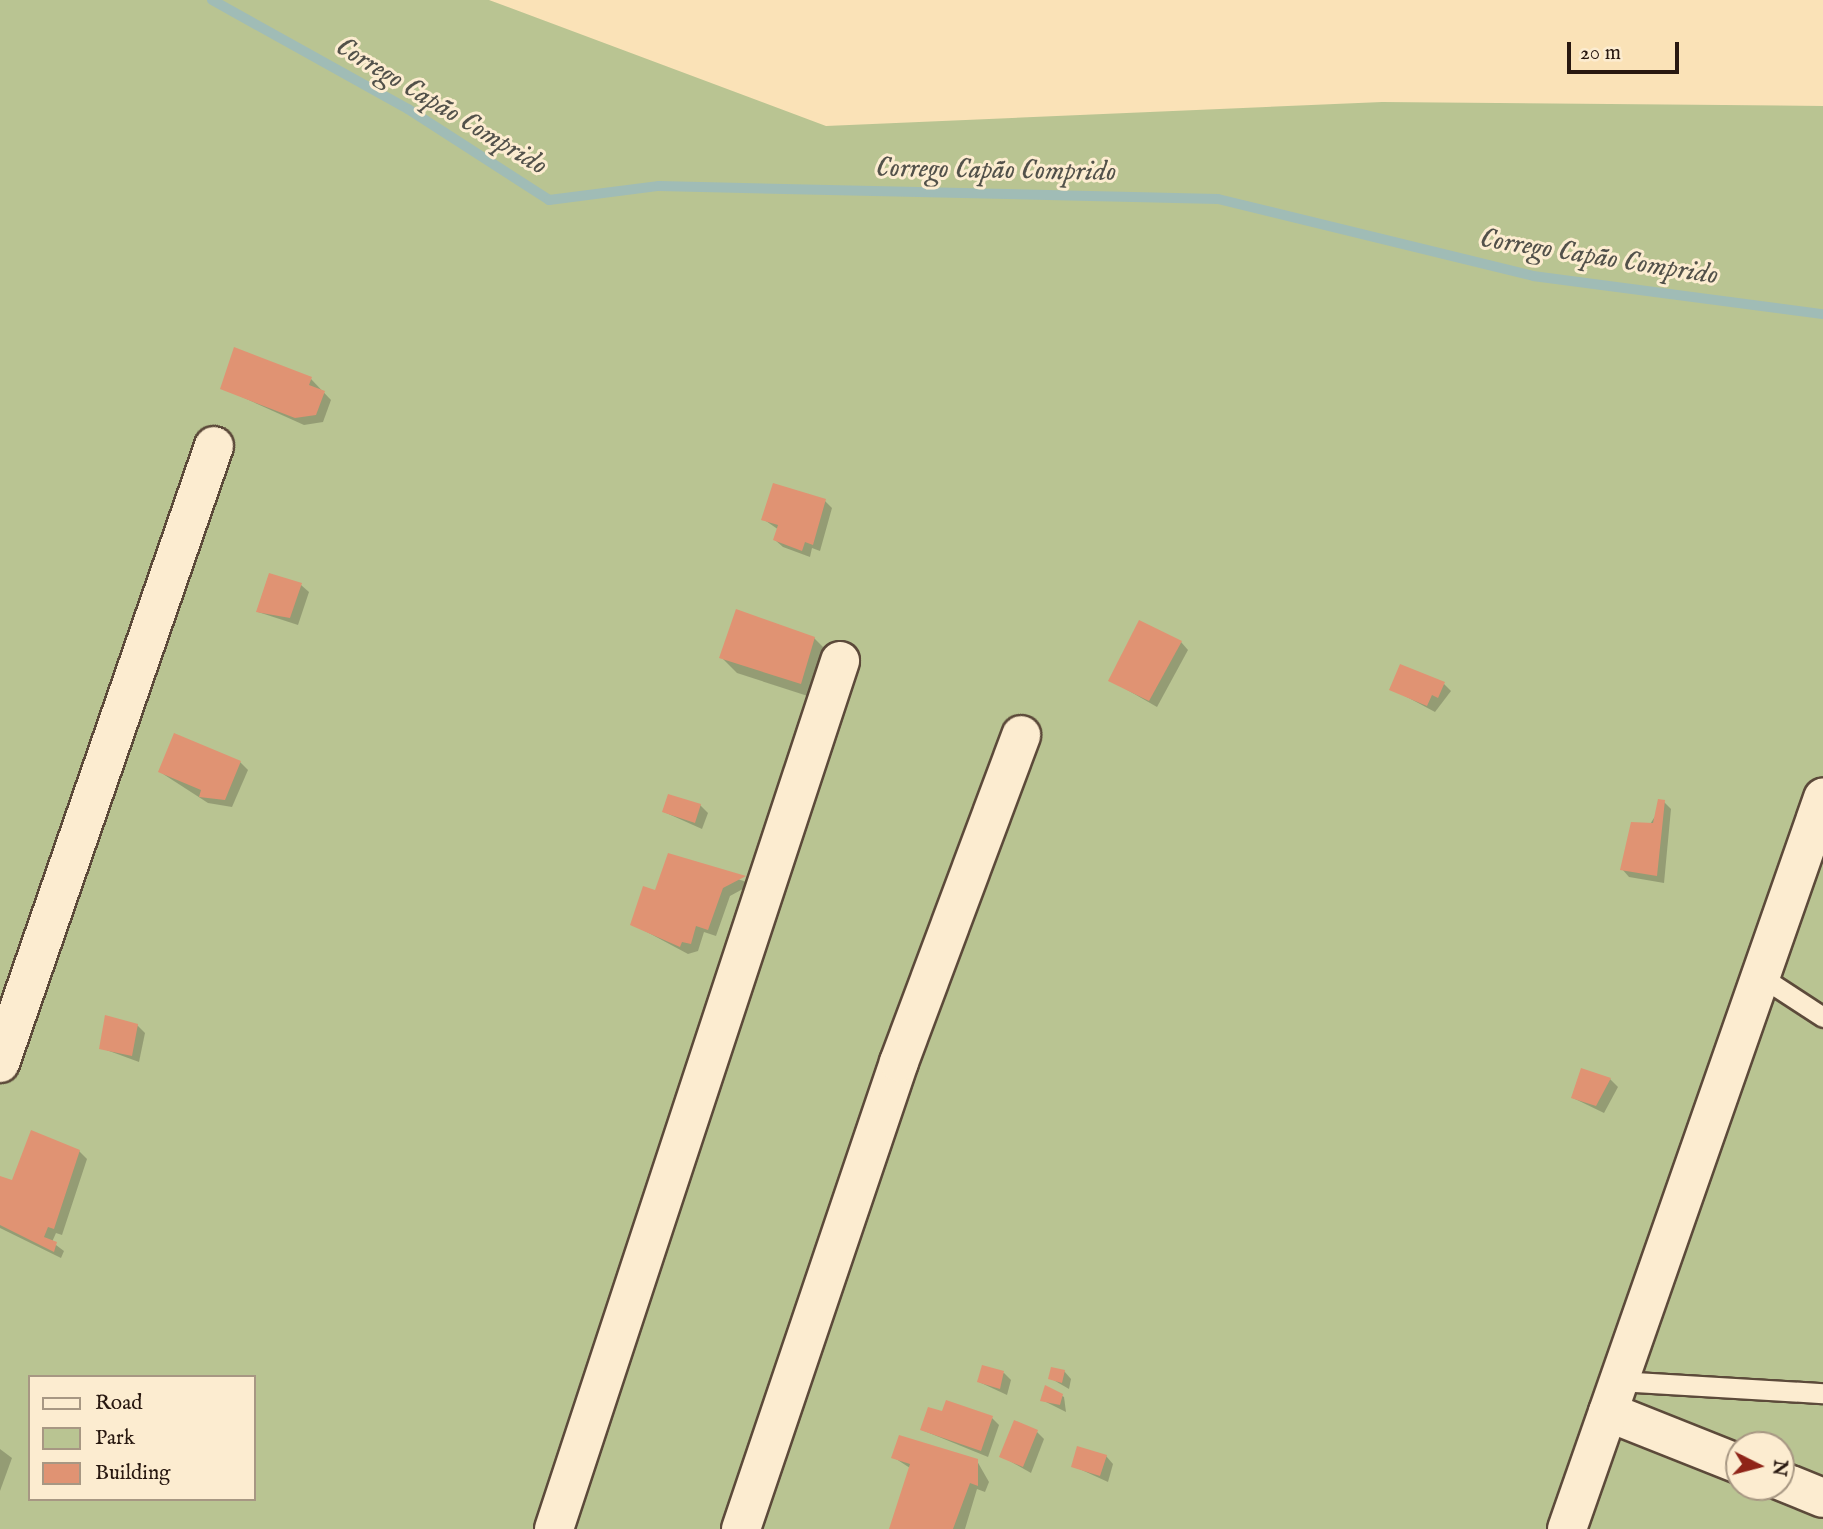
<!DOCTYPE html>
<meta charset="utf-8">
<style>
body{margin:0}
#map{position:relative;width:1823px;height:1529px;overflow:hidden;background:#fae2b7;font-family:"IM FELL English",serif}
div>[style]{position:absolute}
.green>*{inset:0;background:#b9c492}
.shadow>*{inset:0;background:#0003}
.stream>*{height:10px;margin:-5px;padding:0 5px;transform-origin:5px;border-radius:5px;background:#a0bcb6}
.building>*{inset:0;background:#e09373}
.roads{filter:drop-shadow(2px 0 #5c4a3a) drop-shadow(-2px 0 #5c4a3a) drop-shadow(0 2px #5c4a3a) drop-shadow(0 -2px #5c4a3a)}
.service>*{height:19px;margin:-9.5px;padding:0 9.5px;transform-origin:9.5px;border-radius:9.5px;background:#fcecd0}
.minor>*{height:38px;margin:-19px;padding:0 19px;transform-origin:19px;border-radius:19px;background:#fcecd0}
span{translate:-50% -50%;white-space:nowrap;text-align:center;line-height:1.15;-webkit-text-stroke:6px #fcecd0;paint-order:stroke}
.water-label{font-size:28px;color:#52514a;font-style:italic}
.legend{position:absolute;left:28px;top:1375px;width:228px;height:126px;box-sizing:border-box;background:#fcecd0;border:2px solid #a79783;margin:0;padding:9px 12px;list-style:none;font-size:21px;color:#281810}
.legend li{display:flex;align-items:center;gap:14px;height:35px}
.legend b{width:35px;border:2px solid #a79783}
.north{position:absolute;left:1725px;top:1431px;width:70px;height:70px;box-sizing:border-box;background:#fcecd0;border:2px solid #a79783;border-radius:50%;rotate:96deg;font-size:19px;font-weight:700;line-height:28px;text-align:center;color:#281810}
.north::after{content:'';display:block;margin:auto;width:24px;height:32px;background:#8f2418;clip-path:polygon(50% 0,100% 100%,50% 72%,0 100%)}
.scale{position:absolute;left:1567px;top:42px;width:112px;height:32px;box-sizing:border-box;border:4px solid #281810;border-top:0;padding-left:9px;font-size:21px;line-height:24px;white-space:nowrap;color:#281810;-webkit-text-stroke:5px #fcecd0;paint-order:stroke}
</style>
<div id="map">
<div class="green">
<i style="clip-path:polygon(evenodd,0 0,489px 0,826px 126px,1382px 102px,1823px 106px,1823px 1529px,0 1529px,0 0,30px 1377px,254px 1377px,254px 1499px,30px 1499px,30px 1377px,0 0,1739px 1445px,1781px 1445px,1781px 1487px,1739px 1487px,1739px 1445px)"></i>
</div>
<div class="shadow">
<i style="clip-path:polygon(311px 379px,331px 400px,323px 422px,304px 425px,222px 388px)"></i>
<i style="clip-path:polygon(825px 501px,832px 508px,820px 551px,812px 548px,810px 557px,783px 547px,775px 540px,779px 530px,763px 519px)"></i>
<i style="clip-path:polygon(301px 585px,309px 592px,298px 625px,258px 612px)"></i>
<i style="clip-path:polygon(814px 638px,830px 654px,817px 699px,737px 673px,721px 657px)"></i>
<i style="clip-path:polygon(1181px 642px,1188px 650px,1157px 707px,1110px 680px)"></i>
<i style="clip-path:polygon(1444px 684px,1451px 691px,1435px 712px,1392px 689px)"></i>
<i style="clip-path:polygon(240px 762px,248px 770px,232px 807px,208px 803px,160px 772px)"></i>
<i style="clip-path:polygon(1664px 802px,1671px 809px,1664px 883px,1629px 877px,1622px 869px)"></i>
<i style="clip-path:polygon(700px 805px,708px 813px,702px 829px,664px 812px)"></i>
<i style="clip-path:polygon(669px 855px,752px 884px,730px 896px,716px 936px,704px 932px,698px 951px,688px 954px,632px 924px,656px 892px)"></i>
<i style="clip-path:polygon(137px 1025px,145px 1033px,139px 1062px,101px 1048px)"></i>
<i style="clip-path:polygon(1610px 1079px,1618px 1087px,1604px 1113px,1573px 1098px)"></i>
<i style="clip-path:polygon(79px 1151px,87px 1159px,62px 1235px,56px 1233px,52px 1242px,64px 1251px,61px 1258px,0 1228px,0 1180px,13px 1182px)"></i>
<i style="clip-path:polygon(1064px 1371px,1071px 1379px,1069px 1389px,1050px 1378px)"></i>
<i style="clip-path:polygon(1004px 1373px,1011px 1380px,1007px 1395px,979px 1382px)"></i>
<i style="clip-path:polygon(1046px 1387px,1064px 1397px,1066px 1412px,1042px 1400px)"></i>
<i style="clip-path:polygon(943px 1413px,992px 1418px,999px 1425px,988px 1457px,922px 1430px)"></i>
<i style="clip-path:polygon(1037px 1432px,1044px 1439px,1031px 1473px,1001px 1456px)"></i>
<i style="clip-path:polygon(0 1449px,12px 1458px,0 1491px)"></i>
<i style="clip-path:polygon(1106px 1456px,1113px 1464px,1108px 1482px,1073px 1466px)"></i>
<i style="clip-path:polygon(893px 1457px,977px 1461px,989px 1482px,985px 1492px,977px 1489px,965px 1529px,891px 1529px,910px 1468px)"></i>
</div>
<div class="stream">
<i style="left:212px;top:0;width:224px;rotate:29.1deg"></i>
<i style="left:408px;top:109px;width:168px;rotate:32.8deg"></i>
<i style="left:549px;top:200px;width:111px;rotate:-7.3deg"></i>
<i style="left:659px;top:186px;width:559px;rotate:1.33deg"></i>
<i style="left:1218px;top:199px;width:324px;rotate:13.7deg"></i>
<i style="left:1533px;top:276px;width:292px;rotate:7.5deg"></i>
</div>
<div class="building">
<i style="clip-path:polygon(234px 347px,312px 377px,309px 385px,325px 391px,316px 415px,295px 418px,220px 389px)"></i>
<i style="clip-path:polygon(773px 483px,826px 499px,813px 545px,805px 542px,802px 551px,773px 540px,778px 525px,761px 520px)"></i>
<i style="clip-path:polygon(269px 573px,302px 583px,290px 618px,256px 612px)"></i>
<i style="clip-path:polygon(736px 609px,815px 637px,801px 684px,719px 658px)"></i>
<i style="clip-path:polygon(1139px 620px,1182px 641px,1149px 701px,1108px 681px)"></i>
<i style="clip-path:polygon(1400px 664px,1445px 682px,1438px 698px,1432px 695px,1427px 706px,1389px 690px)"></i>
<i style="clip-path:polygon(174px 733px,241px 761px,225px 800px,199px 797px,201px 790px,158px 772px)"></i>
<i style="clip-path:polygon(668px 794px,701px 804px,695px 823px,662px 812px)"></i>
<i style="clip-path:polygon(1658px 799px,1665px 800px,1657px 876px,1620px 870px,1631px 822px,1653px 823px)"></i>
<i style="clip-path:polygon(668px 853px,746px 876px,723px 888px,708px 930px,696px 926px,691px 944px,682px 942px,680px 947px,630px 925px,643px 886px,655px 890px)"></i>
<i style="clip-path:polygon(105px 1015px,138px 1024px,132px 1056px,99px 1049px)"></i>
<i style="clip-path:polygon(1581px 1068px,1611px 1078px,1596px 1106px,1571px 1098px)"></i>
<i style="clip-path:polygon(31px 1130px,80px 1150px,54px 1229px,48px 1227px,44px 1237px,57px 1242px,54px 1252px,0 1225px,0 1176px,12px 1180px)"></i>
<i style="clip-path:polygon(982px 1365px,1004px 1371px,1000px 1389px,977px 1382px)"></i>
<i style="clip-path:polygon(1051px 1367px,1065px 1370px,1062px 1383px,1048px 1379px)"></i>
<i style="clip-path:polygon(1045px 1385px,1063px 1394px,1060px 1405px,1040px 1401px)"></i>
<i style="clip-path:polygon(946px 1400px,993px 1416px,981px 1451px,920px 1430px,928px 1407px,942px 1411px)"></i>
<i style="clip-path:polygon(1014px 1420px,1038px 1430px,1023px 1467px,999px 1457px)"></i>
<i style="clip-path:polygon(899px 1435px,978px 1459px,978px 1486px,970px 1483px,953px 1529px,889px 1529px,910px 1464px,891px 1458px)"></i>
<i style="clip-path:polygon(1077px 1446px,1107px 1455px,1100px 1476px,1071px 1467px)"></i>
</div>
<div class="roads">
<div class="service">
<i style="left:1760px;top:976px;width:75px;rotate:33.1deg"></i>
<i style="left:1618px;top:1381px;width:205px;rotate:3.4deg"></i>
</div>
<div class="minor">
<i style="left:0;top:1063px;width:653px;rotate:-70.87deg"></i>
<i style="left:1608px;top:1412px;width:141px;rotate:21.7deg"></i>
<i style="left:1781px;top:1481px;width:45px;rotate:22deg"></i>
<i style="left:554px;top:1529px;width:914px;rotate:-71.76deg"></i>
<i style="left:741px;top:1529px;width:493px;rotate:-71.3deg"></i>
<i style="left:899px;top:1062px;width:349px;rotate:-69.5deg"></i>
<i style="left:1567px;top:1529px;width:775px;rotate:-70.7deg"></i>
</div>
</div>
<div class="water-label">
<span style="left:441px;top:107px;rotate:31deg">Corrego Capão Comprido</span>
<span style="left:996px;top:171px;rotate:1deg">Corrego Capão Comprido</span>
<span style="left:1599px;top:258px;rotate:9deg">Corrego Capão Comprido</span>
</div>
<ul class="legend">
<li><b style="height:9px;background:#fcecd0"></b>Road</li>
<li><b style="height:19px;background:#b9c492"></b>Park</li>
<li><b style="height:19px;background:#e09373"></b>Building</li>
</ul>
<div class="north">N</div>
<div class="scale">20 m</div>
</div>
